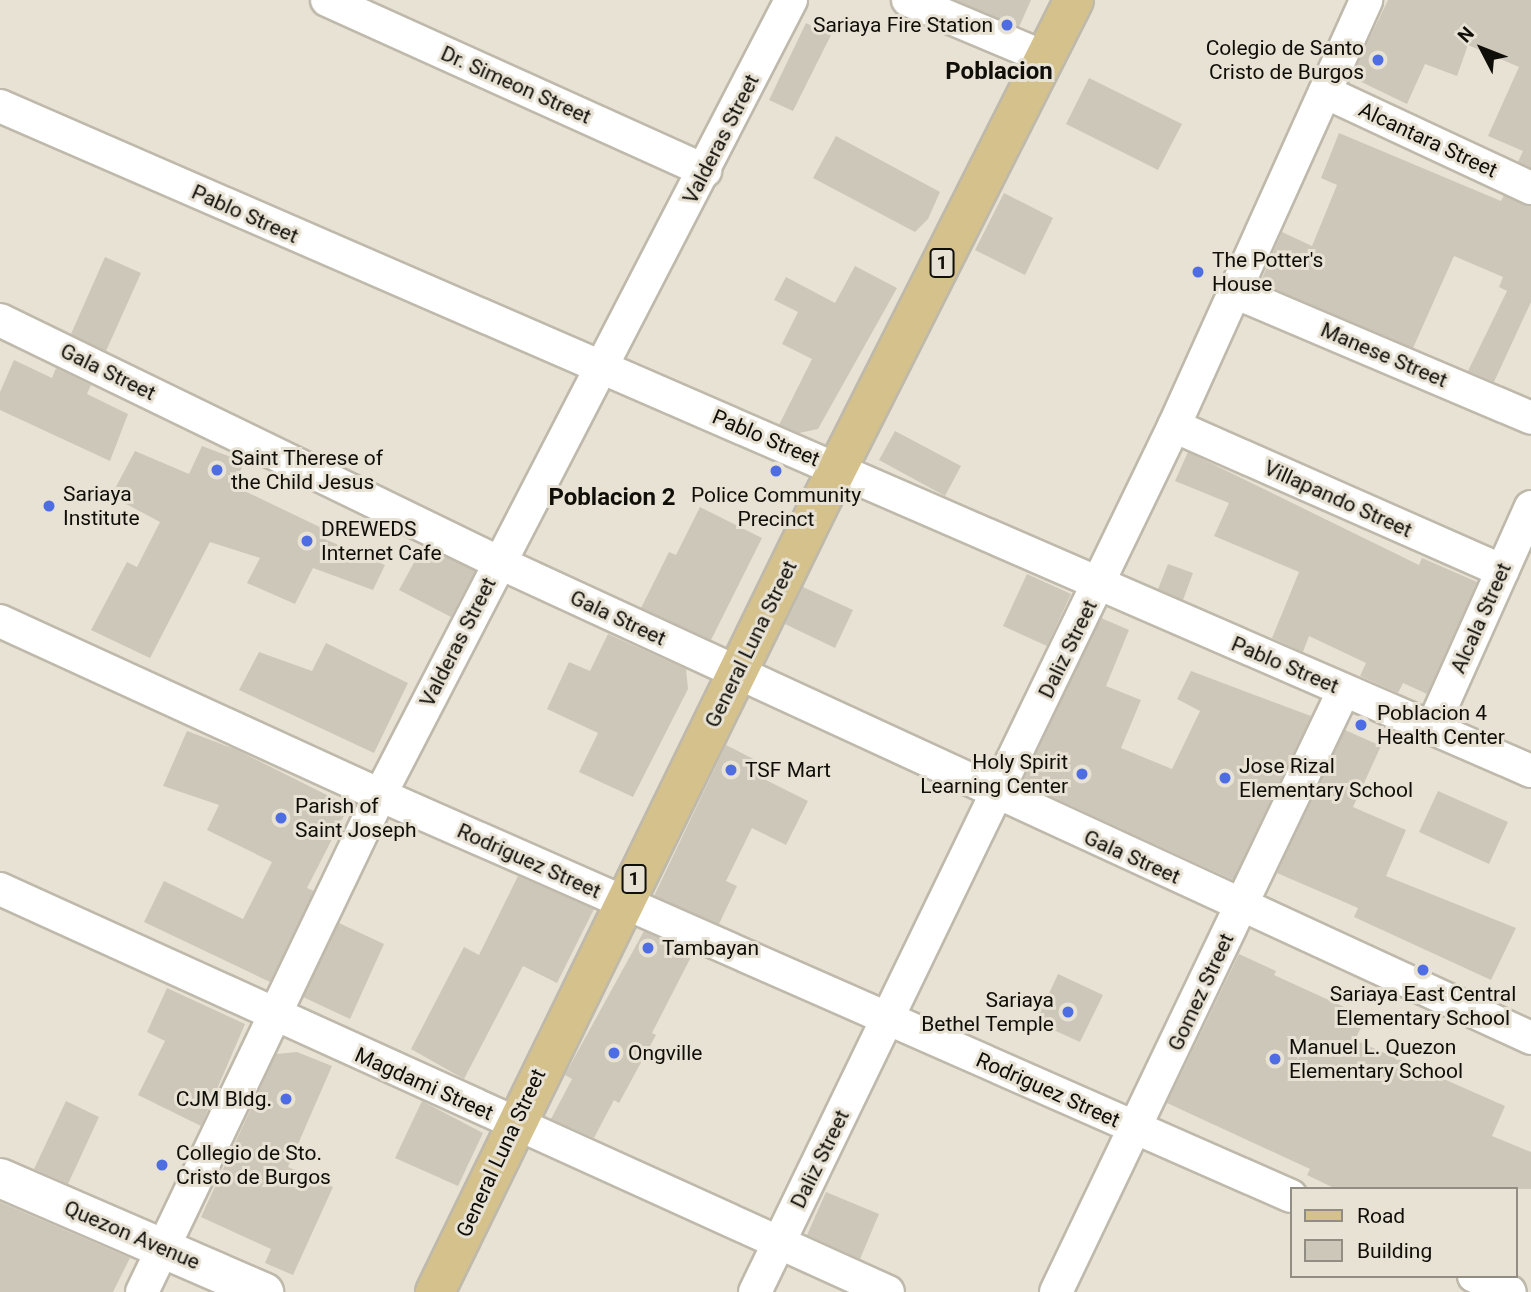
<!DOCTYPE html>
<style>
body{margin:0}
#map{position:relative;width:1531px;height:1292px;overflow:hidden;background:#e8e2d4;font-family:Roboto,sans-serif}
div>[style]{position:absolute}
.building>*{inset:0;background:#cdc7ba}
.roads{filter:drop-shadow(2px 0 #beb9ab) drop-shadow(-2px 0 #beb9ab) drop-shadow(0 2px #beb9ab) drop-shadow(0 -2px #beb9ab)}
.minor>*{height:32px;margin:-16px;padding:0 16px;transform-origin:16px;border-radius:16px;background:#fff}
.tertiary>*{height:38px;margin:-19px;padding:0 19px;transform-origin:19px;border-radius:19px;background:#fff}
.primary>*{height:38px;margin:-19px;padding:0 19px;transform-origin:19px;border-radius:19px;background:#d4c18c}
.dots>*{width:19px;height:19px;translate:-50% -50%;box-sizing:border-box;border:4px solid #e8e2d4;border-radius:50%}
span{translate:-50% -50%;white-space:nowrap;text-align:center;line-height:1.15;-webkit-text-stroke:6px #e8e2d4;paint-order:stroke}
.shield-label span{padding:2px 5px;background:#e8e2d4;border:2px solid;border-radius:5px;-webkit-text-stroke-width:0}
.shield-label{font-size:19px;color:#100e09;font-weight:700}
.poi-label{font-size:21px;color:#100e09}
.right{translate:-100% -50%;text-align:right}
.left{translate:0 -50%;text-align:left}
.street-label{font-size:21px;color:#100e09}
.quarter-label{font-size:24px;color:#100e09;font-weight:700}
.legend{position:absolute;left:1290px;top:1187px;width:228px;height:91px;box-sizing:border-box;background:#e8e2d4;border:2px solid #928d83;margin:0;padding:9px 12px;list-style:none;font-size:21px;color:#100e09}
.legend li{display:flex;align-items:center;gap:14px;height:35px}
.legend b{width:35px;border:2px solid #928d83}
.north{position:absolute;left:1447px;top:14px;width:70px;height:70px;-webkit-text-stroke:5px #e8e2d4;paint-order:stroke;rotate:312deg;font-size:19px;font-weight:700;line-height:28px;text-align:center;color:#100e09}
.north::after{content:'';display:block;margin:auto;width:24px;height:32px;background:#100e09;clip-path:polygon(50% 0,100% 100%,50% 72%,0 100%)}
</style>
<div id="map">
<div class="building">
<i style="clip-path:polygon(955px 0,1031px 0,1019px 27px)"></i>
<i style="clip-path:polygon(1388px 0,1531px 0,1531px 168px,1518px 162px,1523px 151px,1488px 136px,1519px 67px,1468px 45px,1457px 76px,1425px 64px,1407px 104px,1351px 77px)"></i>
<i style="clip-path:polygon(806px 23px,831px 35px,793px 111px,769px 100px)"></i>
<i style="clip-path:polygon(1089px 78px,1182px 124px,1158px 170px,1066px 124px)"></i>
<i style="clip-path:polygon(1339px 133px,1501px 201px,1504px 195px,1531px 206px,1531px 302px,1494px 382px,1468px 371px,1507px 291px,1499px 287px,1503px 277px,1454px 256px,1413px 348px,1260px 283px,1282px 232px,1312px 246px,1337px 185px,1321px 178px)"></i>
<i style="clip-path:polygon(836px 136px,940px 192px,928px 219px,915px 232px,813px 178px)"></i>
<i style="clip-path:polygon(1004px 193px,1053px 218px,1025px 275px,975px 250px)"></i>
<i style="clip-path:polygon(105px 257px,141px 273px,106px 351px,71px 334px)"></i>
<i style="clip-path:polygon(855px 266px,897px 288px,818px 429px,799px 433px,779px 425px,812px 359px,782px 344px,798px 312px,774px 300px,786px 277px,835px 303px)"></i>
<i style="clip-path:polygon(14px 360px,52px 378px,56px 368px,91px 385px,87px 394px,128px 414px,110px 461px,0 410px,0 392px)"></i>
<i style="clip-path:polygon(895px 431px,961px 466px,945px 496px,879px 460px)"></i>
<i style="clip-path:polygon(202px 446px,244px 462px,234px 486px,324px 529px,320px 537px,385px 565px,373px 590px,313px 568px,295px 604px,247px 583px,260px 558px,210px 542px,150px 658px,91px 630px,127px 562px,137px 567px,160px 522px,111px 496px,135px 451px,189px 474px)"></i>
<i style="clip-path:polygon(1188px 452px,1419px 565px,1422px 558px,1477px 582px,1427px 694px,1403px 683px,1398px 693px,1360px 676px,1366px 663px,1309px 636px,1303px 652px,1272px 638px,1299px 572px,1214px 536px,1229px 503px,1175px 481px)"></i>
<i style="clip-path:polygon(700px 507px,762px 538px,711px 640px,641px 608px,669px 552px,676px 555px)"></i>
<i style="clip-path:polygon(423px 546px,475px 571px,451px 617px,399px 590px)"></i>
<i style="clip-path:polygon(1168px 564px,1193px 573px,1183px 600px,1158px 589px)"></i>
<i style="clip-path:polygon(1027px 574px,1071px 594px,1047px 646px,1003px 626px)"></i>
<i style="clip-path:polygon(803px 587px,853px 610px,835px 648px,785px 624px)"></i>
<i style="clip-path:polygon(1101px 618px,1129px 630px,1106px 686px,1141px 700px,1121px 748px,1172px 769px,1200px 711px,1177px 699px,1191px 671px,1311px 716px,1233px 880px,1022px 783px)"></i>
<i style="clip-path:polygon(608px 634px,686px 669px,688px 689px,633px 797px,579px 772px,598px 733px,547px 709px,569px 662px,590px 671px)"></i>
<i style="clip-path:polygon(326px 643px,408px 683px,374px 753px,239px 690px,259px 652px,312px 671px)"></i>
<i style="clip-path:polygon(1345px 730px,1381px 746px,1353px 807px,1406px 830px,1386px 876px,1516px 928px,1491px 980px,1354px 917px,1358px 908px,1277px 873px)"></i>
<i style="clip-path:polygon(187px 731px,237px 750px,349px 806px,307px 888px,314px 891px,270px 982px,144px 922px,164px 881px,243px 919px,272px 862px,207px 830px,219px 805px,163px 786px)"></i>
<i style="clip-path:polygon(726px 745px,771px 768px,766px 780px,808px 801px,786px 845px,752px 828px,726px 881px,737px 886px,719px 924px,654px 896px)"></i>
<i style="clip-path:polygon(1438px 791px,1508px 822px,1489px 864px,1419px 832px)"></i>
<i style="clip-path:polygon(518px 876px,594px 909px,557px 983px,523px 966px,464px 1079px,411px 1049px,464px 947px,479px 955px)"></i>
<i style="clip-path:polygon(339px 923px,384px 944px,350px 1019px,303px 997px)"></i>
<i style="clip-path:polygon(644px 931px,693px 953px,652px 1033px,656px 1035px,619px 1103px,614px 1100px,594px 1138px,551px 1119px,572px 1079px,565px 1075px,568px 1069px)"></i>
<i style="clip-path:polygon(1239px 954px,1276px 971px,1274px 975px,1366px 1017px,1355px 1040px,1505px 1106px,1492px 1136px,1531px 1152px,1531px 1189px,1336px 1189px,1307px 1175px,1310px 1169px,1167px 1103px)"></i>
<i style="clip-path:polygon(1058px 974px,1103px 995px,1080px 1042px,1036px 1022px)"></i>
<i style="clip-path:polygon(167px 988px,245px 1024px,201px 1126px,138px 1095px,165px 1041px,147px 1032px)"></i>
<i style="clip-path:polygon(297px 1052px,332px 1066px,288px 1167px,333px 1187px,293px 1275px,265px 1263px,271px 1249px,201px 1217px,276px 1054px)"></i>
<i style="clip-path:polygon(66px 1101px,99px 1117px,68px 1184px,34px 1169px)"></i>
<i style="clip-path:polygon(422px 1101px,483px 1133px,458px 1186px,395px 1158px)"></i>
<i style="clip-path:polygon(826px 1192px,879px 1214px,860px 1259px,807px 1235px)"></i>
<i style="clip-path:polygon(0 1202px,130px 1258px,113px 1292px,0 1292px)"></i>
</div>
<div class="roads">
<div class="minor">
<i style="left:327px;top:0;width:415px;rotate:24.3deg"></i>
<i style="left:908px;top:0;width:150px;rotate:22.8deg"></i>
<i style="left:1325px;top:92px;width:227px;rotate:25deg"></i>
<i style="left:0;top:106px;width:1669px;rotate:23.48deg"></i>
<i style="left:1237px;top:293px;width:319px;rotate:23deg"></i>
<i style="left:0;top:320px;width:554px;rotate:25.92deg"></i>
<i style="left:498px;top:562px;width:1137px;rotate:24.74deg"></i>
<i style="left:1174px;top:426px;width:359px;rotate:23.8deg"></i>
<i style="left:0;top:621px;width:418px;rotate:24.6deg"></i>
<i style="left:380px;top:795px;width:995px;rotate:23.76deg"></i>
<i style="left:1432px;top:728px;width:242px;rotate:-65.9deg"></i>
<i style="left:0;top:889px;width:975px;rotate:24.41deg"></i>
<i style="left:1474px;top:1276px;width:39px;rotate:24deg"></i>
<i style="left:142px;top:1292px;width:551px;rotate:-64.41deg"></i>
<i style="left:380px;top:795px;width:895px;rotate:-62.66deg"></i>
<i style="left:755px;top:1292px;width:962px;rotate:-64.18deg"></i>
<i style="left:1174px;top:426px;width:467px;rotate:-65.7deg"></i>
<i style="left:1056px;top:1292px;width:667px;rotate:-64.43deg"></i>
</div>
<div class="tertiary">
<i style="left:0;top:1178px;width:288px;rotate:23.4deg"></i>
</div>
<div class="primary">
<i style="left:435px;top:1292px;width:871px;rotate:-63.99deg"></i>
<i style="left:817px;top:509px;width:570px;rotate:-63.21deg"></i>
</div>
</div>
<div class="dots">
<i style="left:1007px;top:25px;background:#4e6de2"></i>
<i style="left:1378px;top:60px;background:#4e6de2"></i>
<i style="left:1198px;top:272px;background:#4e6de2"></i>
<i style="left:217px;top:470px;background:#4e6de2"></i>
<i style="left:776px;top:471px;background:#4e6de2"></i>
<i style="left:49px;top:506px;background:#4e6de2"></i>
<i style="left:307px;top:541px;background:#4e6de2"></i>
<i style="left:1361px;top:725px;background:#4e6de2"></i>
<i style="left:731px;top:770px;background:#4e6de2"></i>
<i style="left:1082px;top:774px;background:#4e6de2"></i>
<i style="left:1225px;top:778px;background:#4e6de2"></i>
<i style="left:281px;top:818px;background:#4e6de2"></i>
<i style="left:648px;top:948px;background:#4e6de2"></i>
<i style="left:1423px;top:970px;background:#4e6de2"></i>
<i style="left:1068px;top:1012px;background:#4e6de2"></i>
<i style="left:614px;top:1053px;background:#4e6de2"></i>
<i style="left:1275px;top:1059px;background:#4e6de2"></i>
<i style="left:286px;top:1099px;background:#4e6de2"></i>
<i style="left:162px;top:1165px;background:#4e6de2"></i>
</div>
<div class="shield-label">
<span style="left:942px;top:263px">1</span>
<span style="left:634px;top:879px">1</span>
</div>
<div class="poi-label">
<span class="right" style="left:993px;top:25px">Sariaya Fire Station</span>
<span class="right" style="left:1364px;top:60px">Colegio de Santo<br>Cristo de Burgos</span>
<span class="left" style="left:1212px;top:272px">The Potter's<br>House</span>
<span class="left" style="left:231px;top:470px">Saint Therese of<br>the Child Jesus</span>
<span class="left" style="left:63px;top:506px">Sariaya<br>Institute</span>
<span style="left:776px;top:507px">Police Community<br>Precinct</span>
<span class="left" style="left:321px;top:541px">DREWEDS<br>Internet Cafe</span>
<span class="left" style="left:1377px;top:725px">Poblacion 4<br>Health Center</span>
<span class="right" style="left:1068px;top:774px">Holy Spirit<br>Learning Center</span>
<span class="left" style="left:1239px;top:778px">Jose Rizal<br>Elementary School</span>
<span class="left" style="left:745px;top:770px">TSF Mart</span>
<span class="left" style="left:295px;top:818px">Parish of<br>Saint Joseph</span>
<span class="left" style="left:662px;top:948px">Tambayan</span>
<span style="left:1423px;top:1006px">Sariaya East Central<br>Elementary School</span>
<span class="right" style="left:1054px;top:1012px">Sariaya<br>Bethel Temple</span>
<span class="left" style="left:1289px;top:1059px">Manuel L. Quezon<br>Elementary School</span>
<span class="left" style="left:628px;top:1053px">Ongville</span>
<span class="right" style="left:272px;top:1099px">CJM Bldg.</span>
<span class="left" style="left:176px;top:1165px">Collegio de Sto.<br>Cristo de Burgos</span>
</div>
<div class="street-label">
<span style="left:516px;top:85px;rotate:24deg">Dr. Simeon Street</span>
<span style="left:721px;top:139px;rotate:-63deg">Valderas Street</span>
<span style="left:1428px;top:140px;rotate:25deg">Alcantara Street</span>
<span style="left:245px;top:214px;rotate:24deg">Pablo Street</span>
<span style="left:1384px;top:355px;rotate:23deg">Manese Street</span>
<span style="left:108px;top:372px;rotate:26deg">Gala Street</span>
<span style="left:766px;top:438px;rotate:23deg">Pablo Street</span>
<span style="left:1338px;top:499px;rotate:24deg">Villapando Street</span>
<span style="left:618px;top:618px;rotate:25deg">Gala Street</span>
<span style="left:1481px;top:618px;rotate:-66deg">Alcala Street</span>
<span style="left:458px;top:642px;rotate:-63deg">Valderas Street</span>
<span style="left:751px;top:644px;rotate:-64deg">General Luna Street</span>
<span style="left:1068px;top:649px;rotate:-64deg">Daliz Street</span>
<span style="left:1285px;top:665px;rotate:23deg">Pablo Street</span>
<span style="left:1132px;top:857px;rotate:24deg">Gala Street</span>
<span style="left:529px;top:861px;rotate:24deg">Rodriguez Street</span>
<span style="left:1201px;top:992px;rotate:-65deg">Gomez Street</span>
<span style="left:424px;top:1084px;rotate:24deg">Magdami Street</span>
<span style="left:1048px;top:1090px;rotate:24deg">Rodriguez Street</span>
<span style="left:501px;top:1153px;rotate:-65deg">General Luna Street</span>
<span style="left:820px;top:1159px;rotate:-64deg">Daliz Street</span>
<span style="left:132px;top:1235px;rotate:23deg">Quezon Avenue</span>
</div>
<div class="quarter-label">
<span style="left:999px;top:72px">Poblacion</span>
<span style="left:612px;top:498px">Poblacion 2</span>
</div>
<ul class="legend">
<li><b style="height:9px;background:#d4c18c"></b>Road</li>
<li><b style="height:19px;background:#cdc7ba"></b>Building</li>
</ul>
<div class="north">N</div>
</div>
